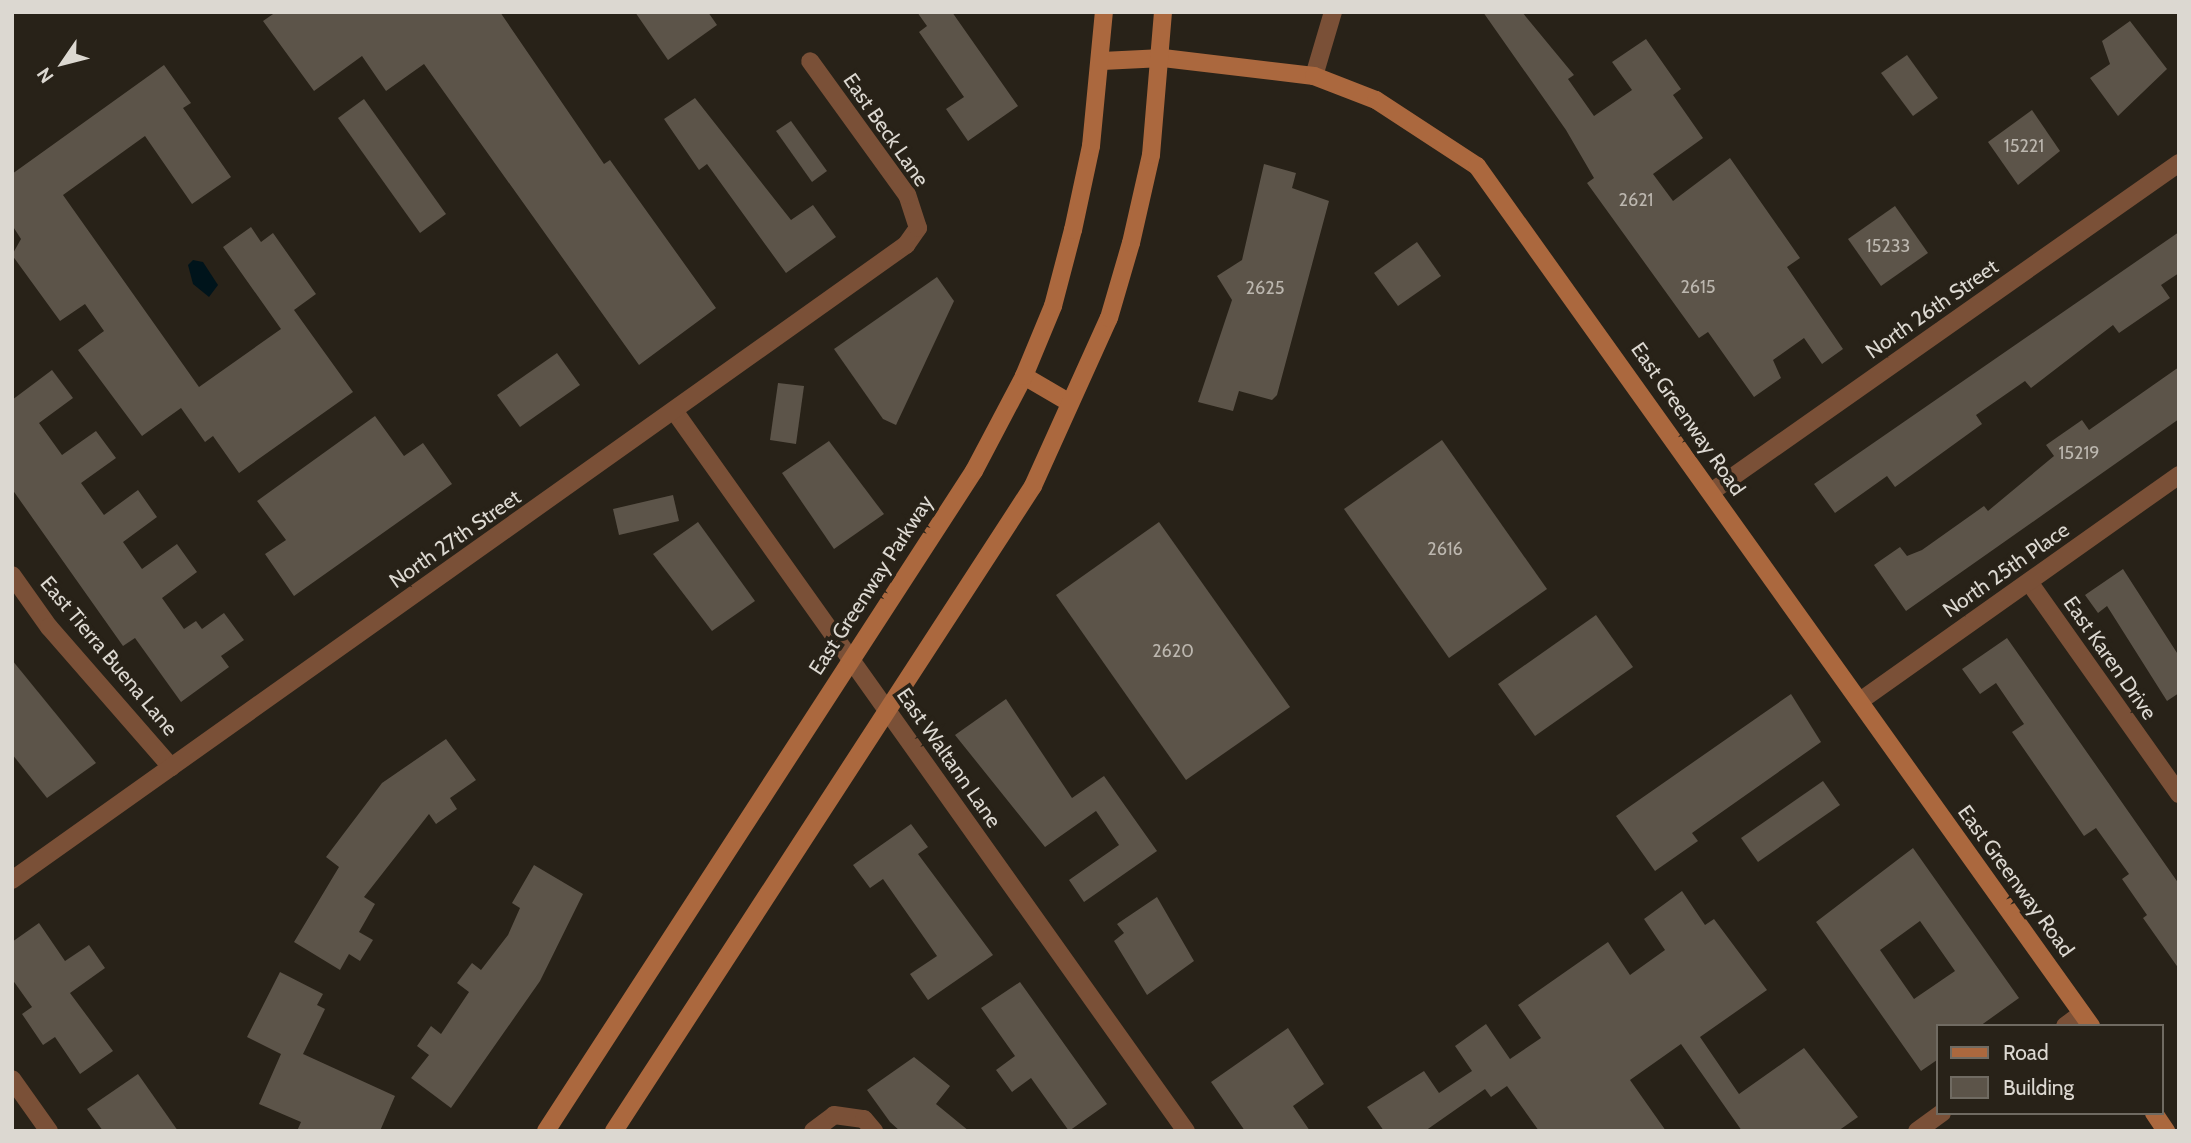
<!DOCTYPE html>
<style>
body{margin:0}
#map{position:relative;width:2191px;height:1143px;overflow:hidden;background:#282218;font-family:Cabin,sans-serif}
div>[style]{position:absolute}
.water>*{inset:0;background:#00141b}
.building>*{inset:0;background:#5c5449}
.street>*{height:18px;margin:-9px;padding:0 9px;transform-origin:9px;border-radius:9px;background:#7a5037}
.secondary>*{height:18px;margin:-9px;padding:0 9px;transform-origin:9px;border-radius:9px;background:#ab683e}
span{translate:-50% -50%;white-space:nowrap;text-align:center;line-height:1.15;-webkit-text-stroke:7px #282218;paint-order:stroke}
.number-label{font-size:18px;color:#bcb7af}
.number-label span{-webkit-text-stroke-width:0}
.street-label{font-size:21px;color:#dcd8d1}
.frame{position:absolute;inset:0;border:14px solid #dcd8d1;pointer-events:none}
.legend{position:absolute;left:1936px;top:1024px;width:228px;height:91px;box-sizing:border-box;background:#282218;border:2px solid #706b62;margin:0;padding:9px 12px;list-style:none;font-size:21px;color:#dcd8d1}
.legend li{display:flex;align-items:center;gap:14px;height:35px}
.legend b{width:35px;border:2px solid #706b62}
.north{position:absolute;left:28px;top:28px;width:70px;height:70px;-webkit-text-stroke:5px #282218;paint-order:stroke;rotate:235deg;font-size:19px;font-weight:700;line-height:28px;text-align:center;color:#dcd8d1}
.north::after{content:'';display:block;margin:auto;width:24px;height:32px;background:#dcd8d1;clip-path:polygon(50% 0,100% 100%,50% 72%,0 100%)}
</style>
<div id="map">
<div class="water">
<i style="clip-path:polygon(193px 260px,203px 262px,218px 285px,209px 297px,193px 284px,188px 265px)"></i>
</div>
<div class="building">
<i style="clip-path:polygon(276px 12px,500px 12px,604px 164px,610px 160px,716px 308px,639px 365px,424px 64px,386px 91px,362px 56px,314px 91px,263px 21px)"></i>
<i style="clip-path:polygon(635px 12px,708px 12px,717px 25px,668px 60px)"></i>
<i style="clip-path:polygon(917px 12px,952px 12px,1018px 106px,968px 141px,946px 109px,964px 97px,919px 32px,927px 26px)"></i>
<i style="clip-path:polygon(1483px 12px,1522px 12px,1574px 75px,1568px 79px,1594px 116px,1632px 90px,1612px 62px,1646px 39px,1681px 89px,1673px 95px,1703px 138px,1653px 174px,1673px 201px,1730px 158px,1800px 258px,1787px 267px,1843px 349px,1822px 364px,1804px 338px,1773px 360px,1781px 378px,1754px 397px,1708px 332px,1699px 338px,1587px 183px,1594px 178px,1566px 130px)"></i>
<i style="clip-path:polygon(2130px 21px,2167px 69px,2118px 116px,2090px 78px,2110px 64px,2102px 41px)"></i>
<i style="clip-path:polygon(1907px 55px,1938px 98px,1913px 116px,1881px 73px)"></i>
<i style="clip-path:polygon(164px 65px,191px 103px,183px 108px,231px 177px,192px 204px,145px 136px,63px 195px,199px 387px,281px 329px,223px 247px,251px 227px,261px 242px,273px 233px,316px 294px,294px 310px,353px 392px,239px 473px,213px 436px,205px 442px,181px 408px,142px 436px,78px 350px,104px 331px,85px 304px,60px 321px,12px 255px,21px 239px,12px 225px,12px 174px)"></i>
<i style="clip-path:polygon(695px 98px,791px 220px,813px 205px,836px 237px,786px 273px,707px 164px,699px 170px,664px 119px)"></i>
<i style="clip-path:polygon(364px 99px,446px 214px,420px 233px,338px 118px)"></i>
<i style="clip-path:polygon(2032px 110px,2060px 151px,2018px 185px,1988px 142px)"></i>
<i style="clip-path:polygon(791px 121px,827px 171px,812px 182px,776px 131px)"></i>
<i style="clip-path:polygon(1264px 164px,1296px 173px,1292px 188px,1329px 201px,1277px 395px,1272px 400px,1239px 391px,1233px 411px,1198px 402px,1232px 300px,1217px 276px,1242px 260px)"></i>
<i style="clip-path:polygon(1895px 206px,1928px 253px,1881px 286px,1848px 239px)"></i>
<i style="clip-path:polygon(2179px 232px,2179px 273px,2161px 285px,2170px 298px,2119px 333px,2113px 325px,2031px 388px,2025px 381px,1976px 415px,1982px 424px,1895px 487px,1887px 476px,1835px 513px,1814px 484px)"></i>
<i style="clip-path:polygon(1417px 242px,1441px 276px,1398px 306px,1374px 273px)"></i>
<i style="clip-path:polygon(937px 277px,954px 301px,896px 425px,883px 419px,834px 349px)"></i>
<i style="clip-path:polygon(557px 353px,580px 385px,520px 427px,497px 395px)"></i>
<i style="clip-path:polygon(2179px 367px,2179px 419px,1906px 611px,1874px 565px,1900px 547px,1907px 556px,1922px 550px,1984px 506px,1988px 511px,2054px 456px,2046px 445px,2082px 420px,2089px 430px)"></i>
<i style="clip-path:polygon(52px 370px,73px 398px,39px 423px,62px 455px,96px 431px,116px 458px,81px 483px,104px 515px,138px 490px,157px 517px,123px 542px,142px 569px,177px 544px,197px 572px,162px 598px,184px 629px,196px 621px,202px 629px,224px 613px,244px 640px,221px 656px,229px 667px,181px 702px,135px 638px,123px 646px,12px 489px,12px 400px)"></i>
<i style="clip-path:polygon(778px 383px,804px 386px,796px 444px,770px 440px)"></i>
<i style="clip-path:polygon(375px 416px,404px 456px,423px 443px,452px 484px,294px 596px,265px 554px,286px 540px,257px 501px)"></i>
<i style="clip-path:polygon(1442px 440px,1547px 589px,1449px 658px,1344px 509px)"></i>
<i style="clip-path:polygon(829px 441px,884px 514px,834px 549px,782px 473px)"></i>
<i style="clip-path:polygon(673px 495px,679px 521px,619px 535px,613px 509px)"></i>
<i style="clip-path:polygon(698px 522px,755px 601px,712px 631px,653px 554px)"></i>
<i style="clip-path:polygon(1159px 522px,1290px 707px,1186px 780px,1056px 595px)"></i>
<i style="clip-path:polygon(2123px 569px,2179px 656px,2179px 693px,2167px 701px,2107px 606px,2098px 613px,2085px 595px)"></i>
<i style="clip-path:polygon(1596px 615px,1633px 667px,1535px 736px,1498px 684px)"></i>
<i style="clip-path:polygon(2007px 638px,2179px 884px,2179px 969px,2143px 918px,2147px 915px,2122px 879px,2129px 874px,2096px 828px,2084px 836px,2012px 732px,2024px 724px,1996px 683px,1980px 694px,1962px 669px)"></i>
<i style="clip-path:polygon(12px 660px,96px 763px,47px 798px,12px 754px)"></i>
<i style="clip-path:polygon(1791px 694px,1821px 742px,1692px 833px,1698px 841px,1655px 871px,1616px 816px)"></i>
<i style="clip-path:polygon(1006px 699px,1072px 798px,1104px 776px,1157px 851px,1084px 902px,1069px 880px,1119px 845px,1096px 811px,1045px 847px,955px 735px)"></i>
<i style="clip-path:polygon(446px 739px,476px 780px,450px 798px,457px 809px,436px 824px,429px 814px,364px 897px,375px 904px,359px 932px,373px 940px,360px 961px,349px 954px,340px 970px,294px 942px,339px 867px,326px 857px,382px 783px)"></i>
<i style="clip-path:polygon(1823px 781px,1840px 805px,1758px 862px,1741px 838px)"></i>
<i style="clip-path:polygon(911px 824px,928px 847px,918px 854px,993px 955px,928px 1000px,910px 974px,937px 956px,883px 879px,870px 888px,853px 865px)"></i>
<i style="clip-path:polygon(evenodd,1913px 848px,2019px 998px,1980px 1026px,1937px 1026px,1937px 1060px,1921px 1071px,1816px 922px,1913px 848px,1920px 921px,1955px 971px,1914px 999px,1880px 950px,1920px 921px)"></i>
<i style="clip-path:polygon(534px 865px,583px 894px,540px 981px,451px 1108px,411px 1078px,429px 1055px,417px 1046px,431px 1026px,441px 1034px,469px 992px,457px 983px,472px 963px,481px 970px,508px 935px,520px 908px,512px 903px)"></i>
<i style="clip-path:polygon(1682px 891px,1705px 925px,1714px 919px,1767px 990px,1700px 1037px,1739px 1094px,1804px 1048px,1858px 1117px,1838px 1131px,1742px 1131px,1681px 1044px,1630px 1080px,1666px 1131px,1539px 1131px,1507px 1086px,1491px 1097px,1485px 1089px,1425px 1131px,1384px 1131px,1367px 1107px,1424px 1071px,1439px 1093px,1472px 1071px,1455px 1046px,1486px 1024px,1510px 1059px,1541px 1038px,1518px 1005px,1608px 942px,1630px 975px,1665px 950px,1644px 919px)"></i>
<i style="clip-path:polygon(1157px 897px,1194px 961px,1147px 995px,1114px 941px,1124px 933px,1117px 924px)"></i>
<i style="clip-path:polygon(39px 923px,65px 961px,89px 945px,105px 968px,70px 993px,113px 1051px,80px 1074px,55px 1037px,43px 1045px,22px 1014px,32px 1007px,12px 979px,12px 942px)"></i>
<i style="clip-path:polygon(280px 972px,323px 994px,317px 1005px,325px 1009px,303px 1054px,395px 1096px,380px 1131px,297px 1131px,301px 1122px,259px 1104px,281px 1054px,247px 1037px)"></i>
<i style="clip-path:polygon(1020px 982px,1107px 1104px,1069px 1131px,1031px 1078px,1012px 1092px,996px 1070px,1015px 1056px,981px 1008px)"></i>
<i style="clip-path:polygon(1288px 1028px,1324px 1084px,1293px 1106px,1310px 1131px,1245px 1131px,1211px 1082px)"></i>
<i style="clip-path:polygon(914px 1057px,950px 1086px,936px 1104px,969px 1131px,900px 1131px,890px 1122px,867px 1090px)"></i>
<i style="clip-path:polygon(138px 1074px,178px 1131px,103px 1131px,87px 1109px)"></i>
</div>
<div class="street">
<i style="left:1314px;top:76px;width:67px;rotate:-73.5deg"></i>
<i style="left:675px;top:412px;width:882px;rotate:54.6deg"></i>
<i style="left:1711px;top:492px;width:572px;rotate:-35.11deg"></i>
<i style="left:12px;top:575px;width:64px;rotate:54.6deg"></i>
<i style="left:49px;top:627px;width:186px;rotate:48.9deg"></i>
<i style="left:2029px;top:582px;width:260px;rotate:54.7deg"></i>
<i style="left:1860px;top:701px;width:391px;rotate:-35.3deg"></i>
<i style="left:12px;top:880px;width:1097px;rotate:-35.39deg"></i>
<i style="left:906px;top:245px;width:21px;rotate:-55deg"></i>
<i style="left:918px;top:228px;width:35px;rotate:-108deg"></i>
<i style="left:907px;top:195px;width:165px;rotate:-125.9deg"></i>
<i style="left:2065px;top:1026px;width:21px;rotate:-37deg"></i>
<i style="left:12px;top:1079px;width:64px;rotate:54.6deg"></i>
<i style="left:813px;top:1131px;width:26px;rotate:-37deg"></i>
<i style="left:834px;top:1115px;width:30px;rotate:8deg"></i>
<i style="left:864px;top:1119px;width:16px;rotate:50deg"></i>
<i style="left:1917px;top:1131px;width:31px;rotate:-36deg"></i>
</div>
<div class="secondary">
<i style="left:1102px;top:61px;width:61px;rotate:-2.8deg"></i>
<i style="left:1163px;top:58px;width:152px;rotate:6.8deg"></i>
<i style="left:1314px;top:76px;width:66px;rotate:21.2deg"></i>
<i style="left:1376px;top:100px;width:121px;rotate:33.2deg"></i>
<i style="left:1477px;top:166px;width:1057px;rotate:54.47deg"></i>
<i style="left:1024px;top:376px;width:53px;rotate:30.4deg"></i>
<i style="left:2154px;top:1113px;width:22px;rotate:56deg"></i>
<i style="left:546px;top:1131px;width:787px;rotate:-57.04deg"></i>
<i style="left:974px;top:471px;width:107px;rotate:-62.2deg"></i>
<i style="left:1024px;top:376px;width:76px;rotate:-67.5deg"></i>
<i style="left:1053px;top:306px;width:79px;rotate:-75.3deg"></i>
<i style="left:1073px;top:230px;width:86px;rotate:-77.9deg"></i>
<i style="left:1091px;top:146px;width:135px;rotate:-84.5deg"></i>
<i style="left:614px;top:1131px;width:769px;rotate:-56.99deg"></i>
<i style="left:1033px;top:486px;width:184px;rotate:-65.7deg"></i>
<i style="left:1109px;top:318px;width:78px;rotate:-73.7deg"></i>
<i style="left:1131px;top:243px;width:90px;rotate:-77.2deg"></i>
<i style="left:1151px;top:155px;width:144px;rotate:-85.2deg"></i>
</div>
<div class="number-label">
<span style="left:2024px;top:146px">15221</span>
<span style="left:1636px;top:200px">2621</span>
<span style="left:1888px;top:246px">15233</span>
<span style="left:1698px;top:287px">2615</span>
<span style="left:1265px;top:288px">2625</span>
<span style="left:2079px;top:453px">15219</span>
<span style="left:1445px;top:549px">2616</span>
<span style="left:1173px;top:651px">2620</span>
</div>
<div class="street-label">
<span style="left:886px;top:130px;rotate:55deg">East Beck Lane</span>
<span style="left:1932px;top:309px;rotate:-35deg">North 26th Street</span>
<span style="left:1688px;top:419px;rotate:55deg">East Greenway Road</span>
<span style="left:455px;top:539px;rotate:-35deg">North 27th Street</span>
<span style="left:2006px;top:570px;rotate:-35deg">North 25th Place</span>
<span style="left:871px;top:585px;rotate:-57deg">East Greenway Parkway</span>
<span style="left:109px;top:656px;rotate:50deg">East Tierra Buena Lane</span>
<span style="left:2110px;top:658px;rotate:55deg">East Karen Drive</span>
<span style="left:949px;top:758px;rotate:55deg">East Waltann Lane</span>
<span style="left:2016px;top:881px;rotate:54deg">East Greenway Road</span>
</div>
<div class="frame"></div>
<ul class="legend">
<li><b style="height:9px;background:#ab683e"></b>Road</li>
<li><b style="height:19px;background:#5c5449"></b>Building</li>
</ul>
<div class="north">N</div>
</div>
